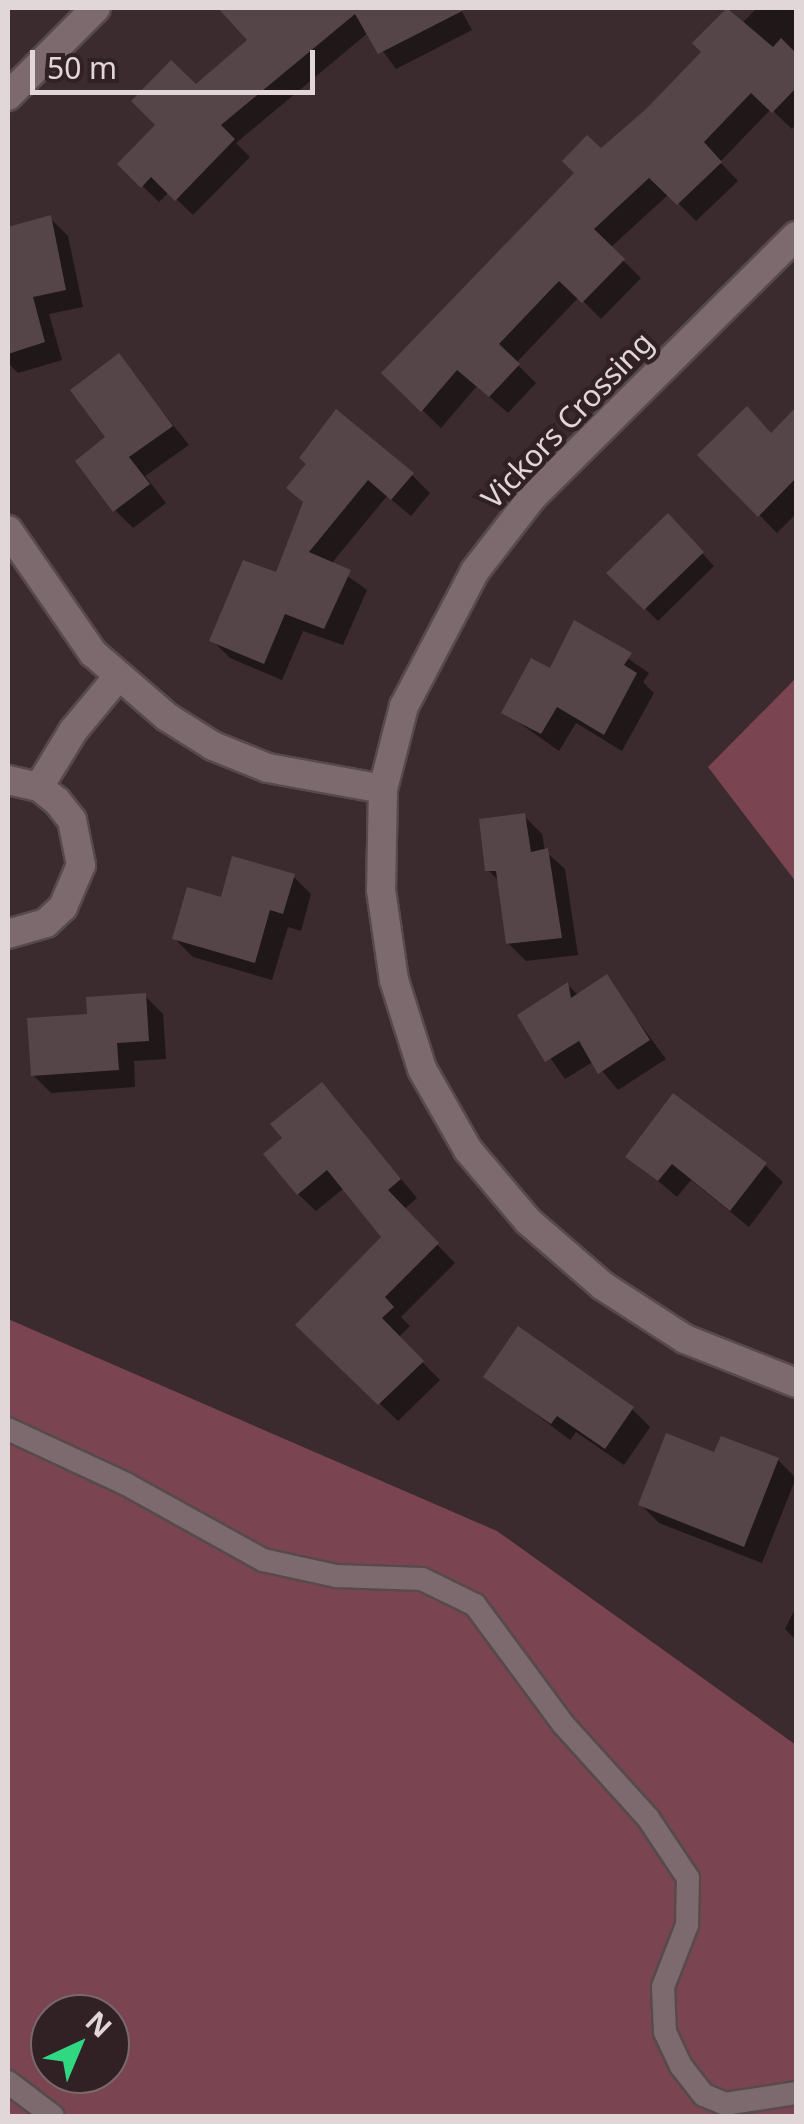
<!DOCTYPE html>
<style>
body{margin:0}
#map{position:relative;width:804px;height:2124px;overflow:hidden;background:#3b2b2e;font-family:"Noto Sans",sans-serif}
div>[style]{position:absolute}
.green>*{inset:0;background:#7a4451}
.shadow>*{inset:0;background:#0007}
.building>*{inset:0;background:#564548}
.roads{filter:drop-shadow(2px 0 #574a4c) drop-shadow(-2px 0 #574a4c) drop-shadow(0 2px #574a4c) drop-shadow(0 -2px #574a4c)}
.service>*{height:22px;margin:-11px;padding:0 11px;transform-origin:11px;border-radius:11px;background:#7d6a6e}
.minor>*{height:28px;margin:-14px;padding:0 14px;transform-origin:14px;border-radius:14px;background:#7d6a6e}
span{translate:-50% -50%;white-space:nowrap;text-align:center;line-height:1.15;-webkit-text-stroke:9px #312124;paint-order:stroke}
.street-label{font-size:30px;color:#e1d6d8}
.frame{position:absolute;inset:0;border:10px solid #e1d6d8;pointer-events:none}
.north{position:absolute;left:30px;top:1994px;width:100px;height:100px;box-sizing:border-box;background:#312124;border:2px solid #77696c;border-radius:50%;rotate:44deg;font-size:28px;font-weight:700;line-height:40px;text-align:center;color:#e1d6d8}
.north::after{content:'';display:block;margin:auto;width:35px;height:45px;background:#31d882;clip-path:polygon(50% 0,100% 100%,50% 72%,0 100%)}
.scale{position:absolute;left:30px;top:50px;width:285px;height:45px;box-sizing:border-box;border:5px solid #e1d6d8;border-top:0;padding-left:12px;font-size:30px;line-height:35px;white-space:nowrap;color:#e1d6d8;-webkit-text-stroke:8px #312124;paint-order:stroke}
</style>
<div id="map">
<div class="green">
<i style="clip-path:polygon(796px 678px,796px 882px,708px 767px)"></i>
<i style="clip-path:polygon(evenodd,8px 1319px,497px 1531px,796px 1745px,796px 2116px,8px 2116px,8px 1319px,50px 2014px,110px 2014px,110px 2074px,50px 2074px,50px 2014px)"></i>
</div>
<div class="shadow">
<i style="clip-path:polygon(240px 8px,460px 8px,472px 30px,396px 69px,369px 32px,236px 143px,250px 157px,193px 215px,169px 192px,159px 202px,120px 164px,250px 40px,230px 16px)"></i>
<i style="clip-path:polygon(757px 8px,796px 8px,796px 124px,792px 129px,771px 109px,720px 162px,738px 181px,696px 221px,669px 194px,610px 248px,641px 278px,601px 319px,579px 297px,516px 363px,536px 383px,508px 413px,477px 386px,441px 428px,384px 373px,705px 52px,696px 43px,729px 9px,743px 22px)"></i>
<i style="clip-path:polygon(50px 218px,68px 236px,83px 307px,49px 314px,62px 360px,18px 373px,8px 363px,8px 230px)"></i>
<i style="clip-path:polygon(118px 356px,189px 445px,145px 476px,166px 503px,133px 528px,115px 510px)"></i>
<i style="clip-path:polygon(796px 410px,796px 514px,777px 533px,700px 455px,772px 436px)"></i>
<i style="clip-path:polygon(412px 475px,430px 493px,411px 516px,387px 496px,331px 564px,367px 590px,343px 645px,303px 631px,282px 680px,230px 658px,212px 640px,277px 575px,305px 504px,289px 488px)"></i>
<i style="clip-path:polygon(668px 517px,714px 566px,658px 621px,609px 573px)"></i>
<i style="clip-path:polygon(576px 623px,649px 673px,643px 682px,654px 693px,622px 751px,576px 723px,559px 751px,504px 712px,551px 671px)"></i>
<i style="clip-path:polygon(524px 816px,542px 834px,545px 851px,565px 869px,578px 955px,526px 961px,508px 943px,500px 882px,488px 870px)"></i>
<i style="clip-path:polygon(293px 876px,311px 894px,301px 931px,288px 927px,272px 980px,193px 957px,175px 939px,222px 900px)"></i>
<i style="clip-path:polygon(606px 978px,666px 1059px,618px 1090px,594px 1061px,565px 1079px,521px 1016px,568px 985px,579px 996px)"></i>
<i style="clip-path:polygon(145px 996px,163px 1014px,166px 1059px,134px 1061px,135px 1087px,51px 1093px,33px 1075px,90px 1017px)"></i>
<i style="clip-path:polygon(322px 1085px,417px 1198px,403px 1210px,455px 1263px,401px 1317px,410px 1326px,398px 1338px,440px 1380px,398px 1421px,298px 1325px,384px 1237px,344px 1188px,316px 1211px,298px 1194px,285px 1139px)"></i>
<i style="clip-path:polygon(629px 1156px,765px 1165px,783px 1182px,749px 1227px,691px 1180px,677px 1197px)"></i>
<i style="clip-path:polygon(486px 1376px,632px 1409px,650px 1427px,624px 1465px,576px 1432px,570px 1440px)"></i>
<i style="clip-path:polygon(716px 1456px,778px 1460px,796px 1478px,762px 1563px,659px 1523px,641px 1505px)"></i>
<i style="clip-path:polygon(796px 1607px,796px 1640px,785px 1629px)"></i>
</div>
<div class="building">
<i style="clip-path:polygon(218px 8px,468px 8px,378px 54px,355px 14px,221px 125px,235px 139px,175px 201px,151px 177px,141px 188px,117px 164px,155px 125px,131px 101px,171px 60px,196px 84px,247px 40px)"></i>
<i style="clip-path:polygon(727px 8px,773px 47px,781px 38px,796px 53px,796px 88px,772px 113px,751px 93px,704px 142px,722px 162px,677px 205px,649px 178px,594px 229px,625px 259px,582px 303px,559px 281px,499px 344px,520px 364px,489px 397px,457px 370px,421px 412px,381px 373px,574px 173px,562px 161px,587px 135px,601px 148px,646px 109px,701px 52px,692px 43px)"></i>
<i style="clip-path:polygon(51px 215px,66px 290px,33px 297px,45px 342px,8px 354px,8px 227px)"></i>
<i style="clip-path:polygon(119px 353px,173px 426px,129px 457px,150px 484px,113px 512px,75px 461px,105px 437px,70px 390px)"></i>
<i style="clip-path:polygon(747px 406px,771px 433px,796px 407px,796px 478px,758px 517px,697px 455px)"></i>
<i style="clip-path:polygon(336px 409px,414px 473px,391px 500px,368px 480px,309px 552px,351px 570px,324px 629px,285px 614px,264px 664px,209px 641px,243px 560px,276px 572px,303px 502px,286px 488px,306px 464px,299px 458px)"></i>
<i style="clip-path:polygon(668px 513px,704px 552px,644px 610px,606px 573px)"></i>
<i style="clip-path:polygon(574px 620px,632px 653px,624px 665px,637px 673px,604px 735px,557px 707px,541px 734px,501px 713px,531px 658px,550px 668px)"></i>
<i style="clip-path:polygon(525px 813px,531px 852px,548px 848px,562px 938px,506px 944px,496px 871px,485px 871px,479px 819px)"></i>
<i style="clip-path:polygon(232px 856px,295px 874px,283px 914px,270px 910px,255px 963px,172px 939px,187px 887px,221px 897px)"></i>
<i style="clip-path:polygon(607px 974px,650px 1040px,598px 1074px,579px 1041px,545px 1062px,517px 1015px,568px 982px,571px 998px)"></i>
<i style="clip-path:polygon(146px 993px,149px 1041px,117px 1043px,119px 1070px,31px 1076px,27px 1018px,87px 1014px,86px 997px)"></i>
<i style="clip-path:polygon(322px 1082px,401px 1179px,388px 1190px,439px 1243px,385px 1297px,394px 1307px,382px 1318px,424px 1361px,378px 1405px,295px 1325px,381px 1237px,327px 1170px,297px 1195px,263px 1154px,282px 1138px,270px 1124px)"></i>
<i style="clip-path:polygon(673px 1093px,767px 1163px,730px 1211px,672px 1164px,658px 1181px,625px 1157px)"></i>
<i style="clip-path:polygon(518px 1326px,634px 1407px,605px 1449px,557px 1416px,551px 1424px,483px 1377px)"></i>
<i style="clip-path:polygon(666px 1433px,714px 1452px,721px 1436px,779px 1458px,744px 1547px,638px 1505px)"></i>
</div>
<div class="roads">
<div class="service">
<i style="left:8px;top:1429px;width:130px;rotate:25deg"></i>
<i style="left:126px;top:1484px;width:157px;rotate:29deg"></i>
<i style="left:263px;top:1560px;width:75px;rotate:12.4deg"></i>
<i style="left:336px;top:1576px;width:86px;rotate:2deg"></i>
<i style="left:422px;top:1579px;width:59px;rotate:26.1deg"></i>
<i style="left:475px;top:1605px;width:148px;rotate:53.5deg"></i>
<i style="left:563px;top:1724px;width:127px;rotate:47.9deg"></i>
<i style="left:648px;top:1818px;width:72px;rotate:56.3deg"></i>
<i style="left:688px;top:1878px;width:47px;rotate:91.2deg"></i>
<i style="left:687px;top:1925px;width:66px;rotate:111.2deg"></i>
<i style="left:663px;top:1987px;width:45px;rotate:87.5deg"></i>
<i style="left:665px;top:2032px;width:38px;rotate:65deg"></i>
<i style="left:681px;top:2066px;width:37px;rotate:52deg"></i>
<i style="left:704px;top:2095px;width:23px;rotate:23deg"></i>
<i style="left:725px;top:2104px;width:72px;rotate:-8.8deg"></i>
<i style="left:8px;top:2082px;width:56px;rotate:37.1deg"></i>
</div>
<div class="minor">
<i style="left:8px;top:96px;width:124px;rotate:-45deg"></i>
<i style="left:796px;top:236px;width:370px;rotate:135.3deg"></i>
<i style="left:533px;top:496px;width:95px;rotate:127.7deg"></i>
<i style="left:475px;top:571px;width:153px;rotate:117.7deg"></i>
<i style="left:404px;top:706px;width:86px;rotate:104.2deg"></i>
<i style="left:383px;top:789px;width:101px;rotate:91.1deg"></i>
<i style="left:381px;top:890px;width:91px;rotate:81.8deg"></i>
<i style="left:394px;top:980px;width:93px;rotate:72.5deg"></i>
<i style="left:422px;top:1069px;width:93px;rotate:60.4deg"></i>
<i style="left:468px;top:1150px;width:93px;rotate:49.8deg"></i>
<i style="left:528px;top:1221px;width:99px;rotate:40.9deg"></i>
<i style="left:603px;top:1286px;width:98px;rotate:32.9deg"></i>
<i style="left:685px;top:1339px;width:119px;rotate:21.6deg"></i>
<i style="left:8px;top:530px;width:150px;rotate:55.4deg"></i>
<i style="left:93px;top:653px;width:98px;rotate:40.9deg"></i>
<i style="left:167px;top:717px;width:54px;rotate:32.2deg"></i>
<i style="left:213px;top:746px;width:59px;rotate:21.8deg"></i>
<i style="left:268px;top:768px;width:117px;rotate:10.3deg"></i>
<i style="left:8px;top:780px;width:32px;rotate:13deg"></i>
<i style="left:39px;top:787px;width:23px;rotate:38deg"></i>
<i style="left:57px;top:801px;width:24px;rotate:52deg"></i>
<i style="left:72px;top:820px;width:46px;rotate:78.7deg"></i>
<i style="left:81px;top:865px;width:46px;rotate:113.2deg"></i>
<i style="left:63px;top:907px;width:23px;rotate:137deg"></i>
<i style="left:46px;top:923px;width:40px;rotate:164deg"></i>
<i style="left:39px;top:787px;width:66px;rotate:-58.7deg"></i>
<i style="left:73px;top:731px;width:69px;rotate:-50.3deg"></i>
</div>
</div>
<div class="street-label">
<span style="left:567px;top:420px;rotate:-46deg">Vickors Crossing</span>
</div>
<div class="frame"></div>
<div class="north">N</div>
<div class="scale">50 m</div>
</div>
